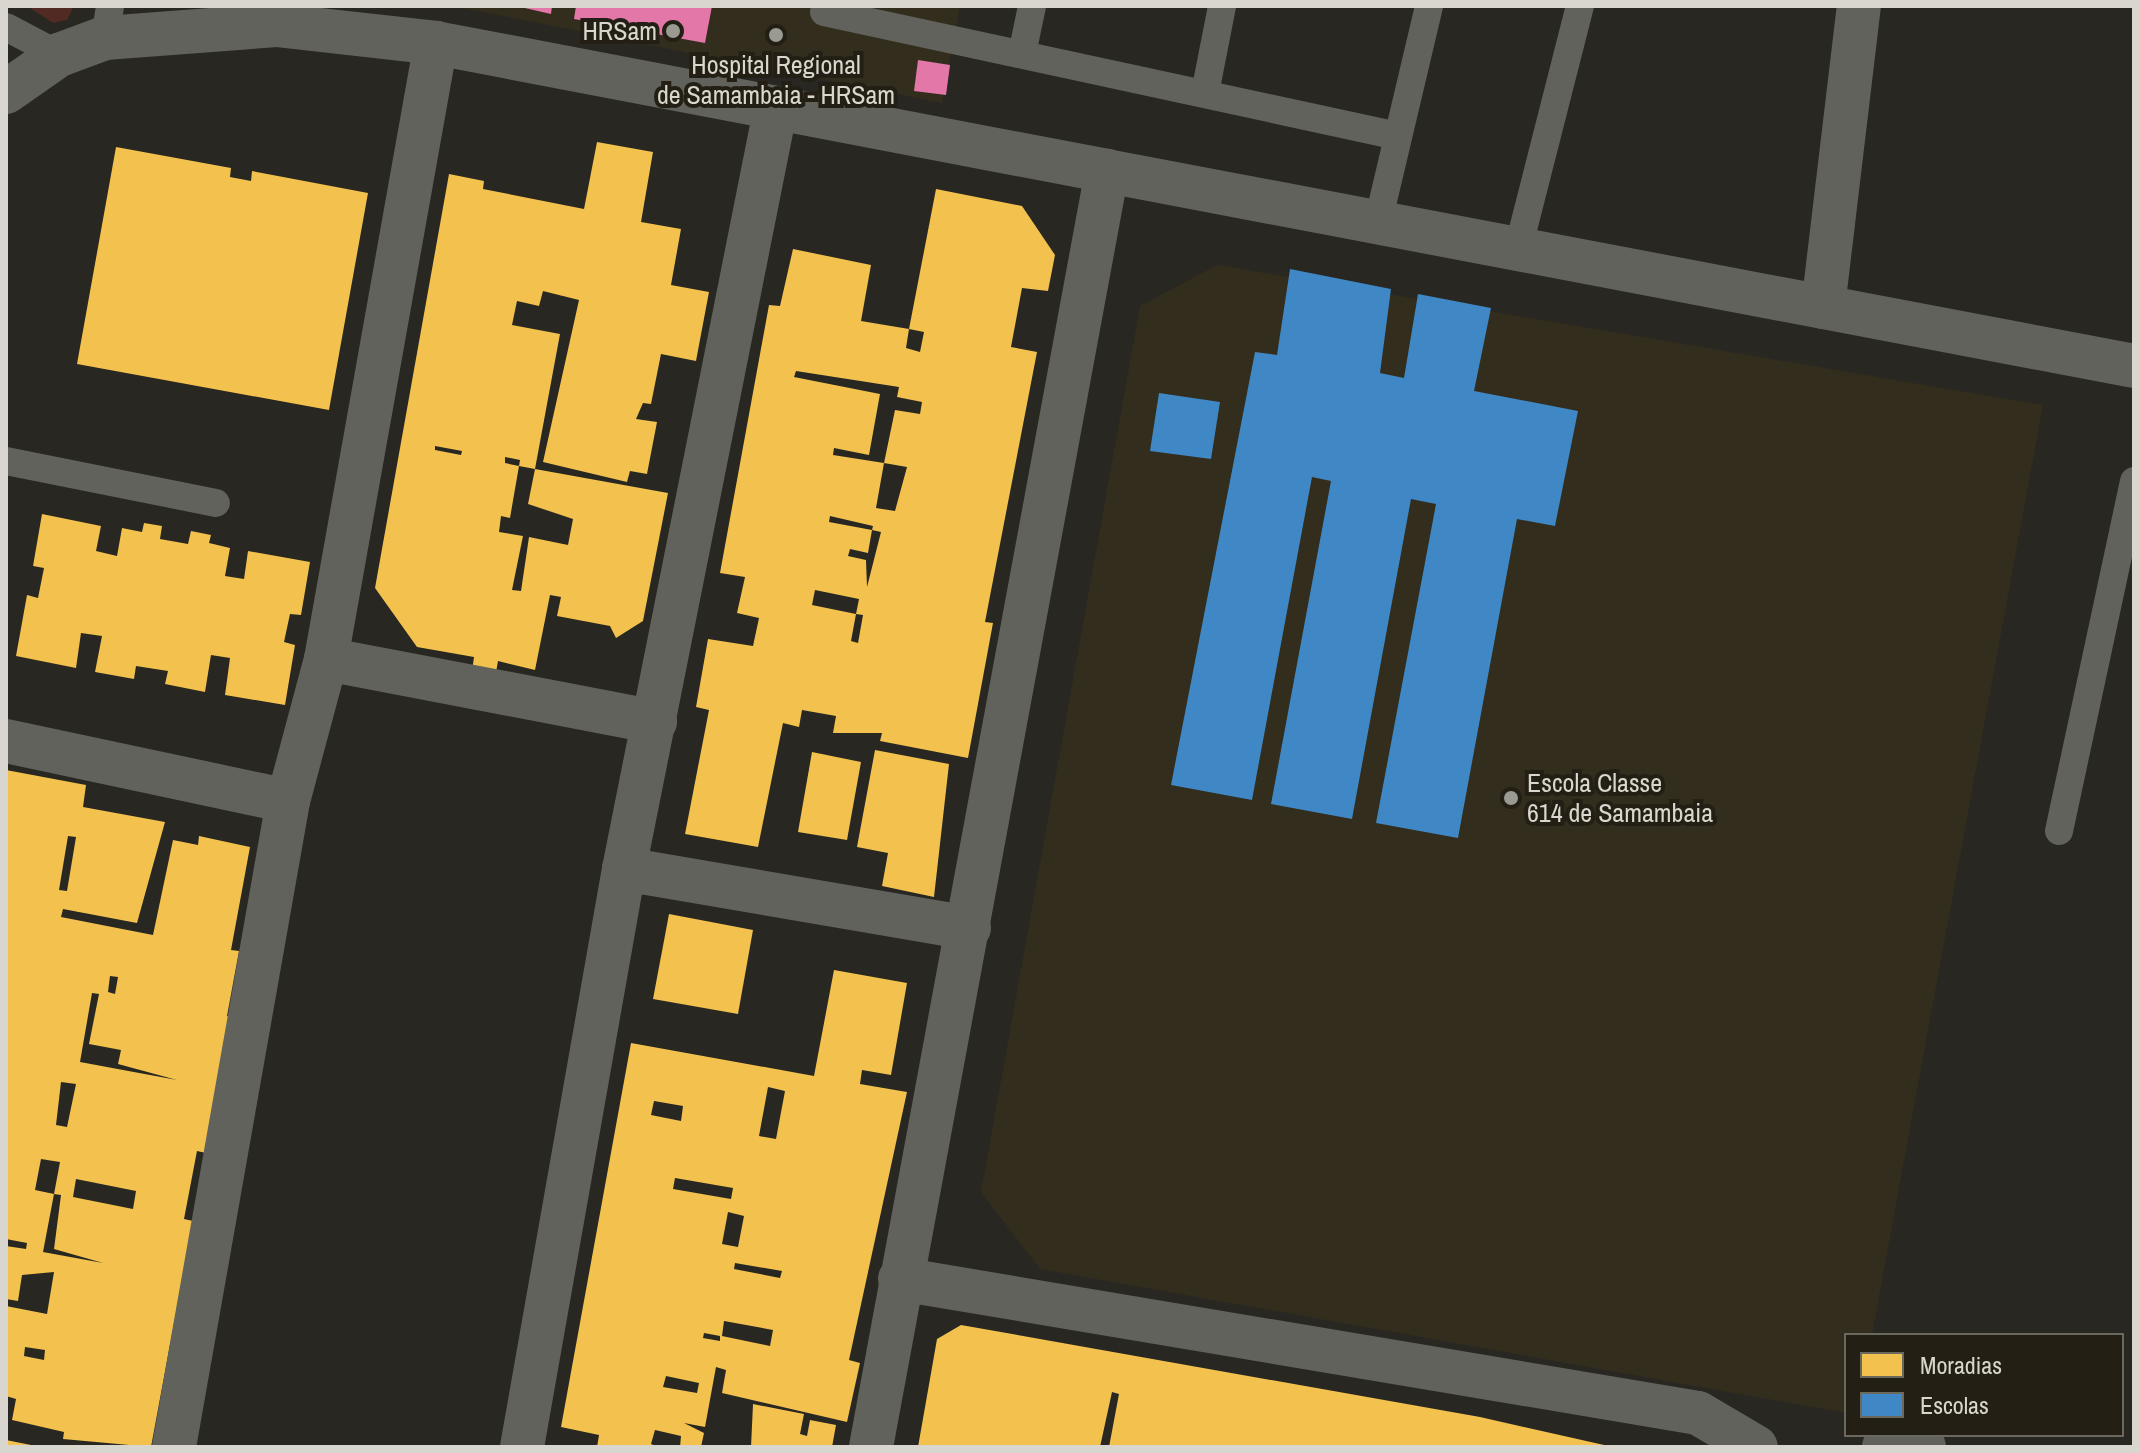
<!DOCTYPE html>
<style>
body{margin:0}
#map{position:relative;width:2140px;height:1453px;overflow:hidden;background:#282722;font-family:"Archivo Narrow",sans-serif}
div>[style]{position:absolute}
.built>*{inset:0;background:#322d1d}
.green>*{inset:0;background:#502a23}
.homes>*{inset:0;background:#f2c14e}
.schools>*{inset:0;background:#3f88c5}
.health>*{inset:0;background:#e377a8}
.lane>*{height:28px;margin:-14px;padding:0 14px;transform-origin:14px;border-radius:14px;background:#60625b}
.street>*{height:44px;margin:-22px;padding:0 22px;transform-origin:22px;border-radius:22px;background:#60625b}
.dots>*{width:22px;height:22px;translate:-50% -50%;box-sizing:border-box;border:4px solid #231f14;border-radius:50%}
span{translate:-50% -50%;white-space:nowrap;text-align:center;line-height:1.15;-webkit-text-stroke:8px #231f14;paint-order:stroke}
.poi-label{font-size:26px;color:#d8d6ce}
.right{translate:-100% -50%;text-align:right}
.left{translate:0 -50%;text-align:left}
.frame{position:absolute;inset:0;border:8px solid #d8d6ce;pointer-events:none}
.legend{position:absolute;left:1844px;top:1333px;width:280px;height:104px;box-sizing:border-box;background:#231f14;border:2px solid #6b685e;margin:0;padding:10px 14px;list-style:none;font-size:24px;color:#d8d6ce}
.legend li{display:flex;align-items:center;gap:16px;height:40px}
.legend b{width:40px;border:2px solid #6b685e}
</style>
<div id="map">
<div class="built">
<i style="clip-path:polygon(452px 6px,960px 6px,942px 103px)"></i>
<i style="clip-path:polygon(1217px 265px,2043px 405px,1872px 1335px,1846px 1335px,1846px 1413px,1040px 1269px,981px 1192px,1140px 306px)"></i>
</div>
<div class="green">
<i style="clip-path:polygon(27px 6px,74px 6px,67px 20px,53px 23px)"></i>
</div>
<div class="homes">
<i style="clip-path:polygon(evenodd,597px 142px,653px 152px,641px 222px,681px 229px,671px 285px,709px 292px,696px 361px,661px 354px,651px 404px,643px 403px,636px 419px,657px 422px,647px 474px,630px 471px,627px 482px,543px 462px,579px 300px,543px 291px,539px 306px,517px 301px,512px 325px,560px 334px,535px 469px,668px 493px,643px 621px,616px 638px,610px 626px,557px 616px,561px 597px,550px 595px,535px 670px,498px 661px,495px 678px,472px 671px,474px 657px,417px 647px,375px 588px,449px 174px,484px 181px,483px 189px,584px 209px,597px 142px,435px 446px,462px 451px,461px 455px,435px 450px,435px 446px,597px 142px,505px 457px,520px 460px,519px 466px,505px 463px,505px 457px,597px 142px,519px 466px,535px 469px,528px 504px,573px 519px,568px 545px,529px 537px,521px 591px,512px 590px,523px 536px,499px 532px,501px 516px,510px 518px,519px 466px)"></i>
<i style="clip-path:polygon(116px 147px,231px 168px,230px 177px,251px 181px,252px 171px,368px 193px,329px 410px,77px 364px)"></i>
<i style="clip-path:polygon(evenodd,936px 189px,1022px 206px,1055px 255px,1048px 291px,1022px 288px,1011px 347px,1037px 352px,985px 622px,993px 623px,968px 758px,880px 741px,882px 733px,833px 733px,836px 716px,802px 710px,799px 727px,783px 723px,758px 847px,685px 834px,709px 710px,696px 707px,708px 639px,753px 646px,759px 618px,737px 613px,745px 577px,720px 573px,769px 305px,780px 306px,793px 249px,871px 265px,861px 321px,909px 329px,936px 189px,909px 329px,924px 332px,920px 352px,906px 348px,909px 329px,936px 189px,796px 371px,899px 387px,897px 397px,922px 402px,920px 414px,895px 410px,884px 463px,833px 455px,834px 448px,869px 455px,880px 394px,794px 377px,796px 371px,936px 189px,884px 463px,907px 467px,895px 511px,876px 508px,884px 463px,936px 189px,830px 516px,873px 526px,872px 530px,829px 522px,830px 516px,936px 189px,872px 530px,881px 532px,867px 587px,866px 560px,848px 556px,850px 549px,868px 553px,872px 530px,936px 189px,815px 590px,859px 599px,856px 614px,812px 605px,815px 590px,936px 189px,856px 614px,863px 615px,858px 643px,851px 641px,856px 614px)"></i>
<i style="clip-path:polygon(42px 514px,101px 526px,96px 551px,117px 556px,122px 528px,142px 532px,144px 523px,162px 526px,160px 539px,188px 544px,191px 531px,211px 535px,209px 543px,230px 548px,225px 576px,244px 579px,248px 551px,310px 562px,301px 615px,290px 614px,284px 642px,295px 645px,285px 705px,225px 695px,230px 658px,211px 655px,205px 692px,165px 684px,168px 671px,136px 666px,134px 679px,95px 672px,102px 636px,81px 633px,76px 668px,16px 656px,27px 595px,38px 598px,44px 568px,33px 566px)"></i>
<i style="clip-path:polygon(875px 750px,949px 764px,934px 897px,882px 886px,888px 853px,857px 847px)"></i>
<i style="clip-path:polygon(812px 752px,861px 762px,847px 840px,798px 832px)"></i>
<i style="clip-path:polygon(evenodd,6px 770px,86px 785px,83px 807px,165px 822px,137px 923px,63px 909px,61px 917px,153px 935px,173px 840px,198px 845px,199px 836px,250px 847px,231px 950px,239px 951px,227px 1016px,236px 1018px,206px 1153px,197px 1151px,184px 1219px,193px 1221px,151px 1447px,63px 1439px,64px 1432px,12px 1420px,16px 1399px,6px 1396px,6px 1306px,47px 1314px,54px 1272px,22px 1275px,18px 1301px,6px 1299px,6px 1246px,26px 1249px,27px 1243px,6px 1239px,6px 770px,68px 836px,76px 837px,67px 891px,59px 890px,68px 836px,6px 770px,110px 976px,118px 977px,115px 994px,108px 992px,110px 976px,6px 770px,92px 993px,99px 994px,89px 1044px,121px 1050px,118px 1064px,177px 1080px,80px 1062px,92px 993px,6px 770px,61px 1082px,76px 1084px,67px 1127px,56px 1125px,61px 1082px,6px 770px,41px 1159px,60px 1162px,54px 1194px,35px 1190px,41px 1159px,6px 770px,76px 1179px,136px 1191px,133px 1209px,73px 1197px,76px 1179px,6px 770px,54px 1194px,61px 1195px,54px 1249px,103px 1263px,43px 1252px,54px 1194px,6px 770px,25px 1347px,45px 1350px,44px 1360px,24px 1356px,25px 1347px)"></i>
<i style="clip-path:polygon(669px 914px,753px 930px,738px 1014px,653px 999px)"></i>
<i style="clip-path:polygon(evenodd,834px 970px,907px 983px,891px 1075px,862px 1070px,860px 1084px,907px 1092px,849px 1360px,860px 1363px,847px 1422px,722px 1393px,726px 1370px,716px 1367px,705px 1427px,684px 1423px,704px 1433px,701px 1447px,680px 1447px,681px 1436px,655px 1430px,651px 1444px,658px 1447px,597px 1447px,599px 1435px,561px 1427px,631px 1043px,814px 1076px,834px 970px,768px 1087px,785px 1091px,776px 1139px,759px 1136px,768px 1087px,834px 970px,654px 1101px,683px 1106px,681px 1121px,651px 1115px,654px 1101px,834px 970px,675px 1178px,733px 1188px,731px 1199px,673px 1189px,675px 1178px,834px 970px,728px 1212px,744px 1216px,738px 1247px,722px 1244px,728px 1212px,834px 970px,735px 1263px,782px 1271px,780px 1278px,734px 1269px,735px 1263px,834px 970px,724px 1321px,773px 1330px,770px 1346px,722px 1336px,724px 1321px,834px 970px,704px 1333px,720px 1336px,720px 1341px,703px 1338px,704px 1333px,834px 970px,666px 1376px,699px 1383px,697px 1393px,663px 1387px,666px 1376px)"></i>
<i style="clip-path:polygon(961px 1325px,1480px 1417px,1613px 1447px,1109px 1447px,1119px 1394px,1112px 1392px,1100px 1447px,918px 1447px,937px 1339px)"></i>
<i style="clip-path:polygon(753px 1404px,804px 1414px,800px 1434px,807px 1436px,810px 1420px,836px 1425px,832px 1447px,751px 1447px)"></i>
<i style="clip-path:polygon(6px 1440px,36px 1446px,35px 1447px,6px 1447px)"></i>
</div>
<div class="schools">
<i style="clip-path:polygon(1290px 269px,1391px 289px,1380px 373px,1404px 378px,1418px 294px,1491px 308px,1474px 391px,1578px 411px,1555px 526px,1517px 519px,1458px 838px,1376px 823px,1436px 504px,1411px 499px,1352px 819px,1271px 804px,1331px 481px,1312px 477px,1252px 800px,1171px 785px,1255px 352px,1277px 355px)"></i>
<i style="clip-path:polygon(1159px 393px,1220px 402px,1211px 459px,1150px 451px)"></i>
</div>
<div class="health">
<i style="clip-path:polygon(516px 6px,552px 6px,551px 14px)"></i>
<i style="clip-path:polygon(576px 6px,712px 6px,705px 43px,574px 19px)"></i>
<i style="clip-path:polygon(918px 60px,950px 65px,946px 95px,914px 91px)"></i>
</div>
<div class="lane">
<i style="left:824px;top:12px;width:587px;rotate:12.19deg"></i>
<i style="left:6px;top:27px;width:60px;rotate:27.8deg"></i>
<i style="left:105px;top:38px;width:32px;rotate:-81deg"></i>
<i style="left:1022px;top:54px;width:49px;rotate:-78.2deg"></i>
<i style="left:1205px;top:93px;width:89px;rotate:-78.9deg"></i>
<i style="left:1378px;top:222px;width:222px;rotate:-76.7deg"></i>
<i style="left:1518px;top:249px;width:251px;rotate:-75.7deg"></i>
<i style="left:6px;top:461px;width:214px;rotate:11.3deg"></i>
<i style="left:2059px;top:831px;width:358px;rotate:-77.9deg"></i>
</div>
<div class="street">
<i style="left:6px;top:92px;width:65px;rotate:-34.9deg"></i>
<i style="left:59px;top:55px;width:49px;rotate:-20.3deg"></i>
<i style="left:105px;top:38px;width:171px;rotate:-4.3deg"></i>
<i style="left:276px;top:25px;width:161px;rotate:6.4deg"></i>
<i style="left:436px;top:43px;width:683px;rotate:10.8deg"></i>
<i style="left:1823px;top:307px;width:303px;rotate:-83.2deg"></i>
<i style="left:326px;top:659px;width:335px;rotate:10.8deg"></i>
<i style="left:6px;top:741px;width:288px;rotate:12deg"></i>
<i style="left:624px;top:869px;width:350px;rotate:9.7deg"></i>
<i style="left:900px;top:1279px;width:809px;rotate:9.53deg"></i>
<i style="left:1698px;top:1413px;width:67px;rotate:30.4deg"></i>
<i style="left:174px;top:1447px;width:656px;rotate:-79.99deg"></i>
<i style="left:288px;top:801px;width:147px;rotate:-75deg"></i>
<i style="left:326px;top:659px;width:626px;rotate:-79.88deg"></i>
<i style="left:522px;top:1447px;width:587px;rotate:-79.99deg"></i>
<i style="left:624px;top:869px;width:773px;rotate:-78.73deg"></i>
<i style="left:871px;top:1447px;width:1298px;rotate:-79.52deg"></i>
<i style="left:1107px;top:171px;width:1045px;rotate:10.75deg"></i>
<i style="left:1884px;top:1447px;width:40px"></i>
</div>
<div class="dots">
<i style="left:673px;top:31px;background:#9a9992"></i>
<i style="left:776px;top:35px;background:#9a9992"></i>
<i style="left:1511px;top:798px;background:#9a9992"></i>
</div>
<div class="poi-label">
<span class="right" style="left:657px;top:31px">HRSam</span>
<span style="left:776px;top:80px">Hospital Regional<br>de Samambaia - HRSam</span>
<span class="left" style="left:1527px;top:798px">Escola Classe<br>614 de Samambaia</span>
</div>
<div class="frame"></div>
<ul class="legend">
<li><b style="height:22px;background:#f2c14e"></b>Moradias</li>
<li><b style="height:22px;background:#3f88c5"></b>Escolas</li>
</ul>
</div>
